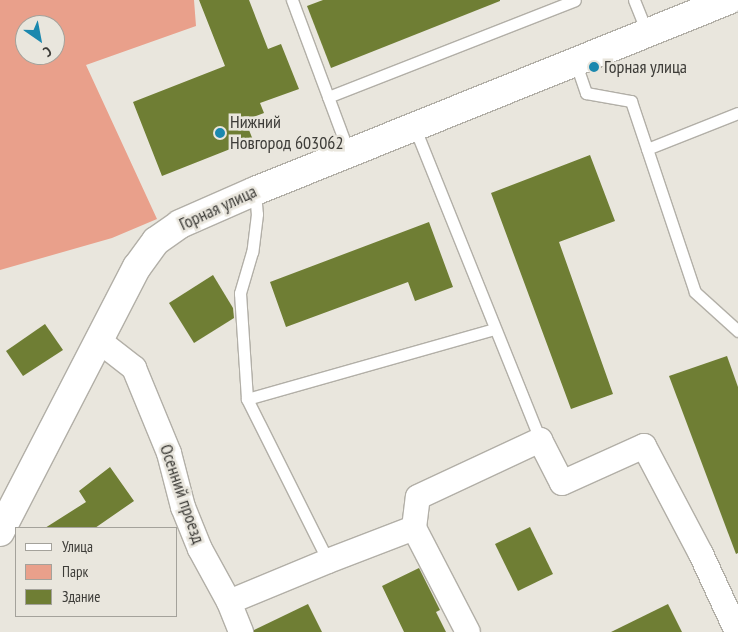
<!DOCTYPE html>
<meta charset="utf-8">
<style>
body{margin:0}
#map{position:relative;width:738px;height:632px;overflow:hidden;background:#e9e6dd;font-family:"PT Sans Narrow",sans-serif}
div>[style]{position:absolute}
.green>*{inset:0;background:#e9a08b}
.building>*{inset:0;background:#6f7e34}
.roads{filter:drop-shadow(1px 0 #b2afa7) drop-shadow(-1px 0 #b2afa7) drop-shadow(0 1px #b2afa7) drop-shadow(0 -1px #b2afa7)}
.lane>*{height:11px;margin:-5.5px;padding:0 5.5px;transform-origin:5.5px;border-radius:5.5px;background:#fff}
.street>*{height:24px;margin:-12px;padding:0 12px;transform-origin:12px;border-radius:12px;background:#fff}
.secondary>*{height:28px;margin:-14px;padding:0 14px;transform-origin:14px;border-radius:14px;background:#fff}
.dots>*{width:14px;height:14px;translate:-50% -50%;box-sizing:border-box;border:2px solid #e9e6dd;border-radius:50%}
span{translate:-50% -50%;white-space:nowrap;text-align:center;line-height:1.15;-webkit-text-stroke:5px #e9e6dd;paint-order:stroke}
.poi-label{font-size:18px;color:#3d3c38}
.left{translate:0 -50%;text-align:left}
.street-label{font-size:18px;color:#3d3c38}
.legend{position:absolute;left:15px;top:527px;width:162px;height:90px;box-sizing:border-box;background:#e9e6dd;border:1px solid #a4a29b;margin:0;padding:6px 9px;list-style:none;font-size:15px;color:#3d3c38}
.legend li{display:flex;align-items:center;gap:10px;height:25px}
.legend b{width:25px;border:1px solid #a4a29b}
.north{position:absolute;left:15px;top:15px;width:50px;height:50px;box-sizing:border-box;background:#e9e6dd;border:1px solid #a4a29b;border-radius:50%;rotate:147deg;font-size:14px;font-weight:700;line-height:20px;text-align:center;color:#3d3c38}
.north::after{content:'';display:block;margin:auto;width:18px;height:22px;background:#1b88ae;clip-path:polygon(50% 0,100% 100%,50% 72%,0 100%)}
</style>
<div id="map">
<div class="green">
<i style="clip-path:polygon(evenodd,0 0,194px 0,196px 26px,86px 65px,157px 219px,112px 238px,0 270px,0 0,25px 25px,55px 25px,55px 55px,25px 55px,25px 25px)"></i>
</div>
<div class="building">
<i style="clip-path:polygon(199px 0,249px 0,268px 49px,281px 44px,299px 89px,260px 103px,264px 113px,245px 120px,253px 140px,162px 176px,133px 102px,225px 66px)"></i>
<i style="clip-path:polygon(323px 0,500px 0,500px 1px,331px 68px,307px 6px)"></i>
<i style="clip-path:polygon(590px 155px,615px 221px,559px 242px,613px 394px,571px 409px,491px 193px)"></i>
<i style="clip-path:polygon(429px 222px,453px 287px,415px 301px,408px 282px,286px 327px,270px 282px)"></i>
<i style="clip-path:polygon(213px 275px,233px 308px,234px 318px,194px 343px,169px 303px)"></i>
<i style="clip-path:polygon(45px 324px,63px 350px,23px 376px,6px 351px)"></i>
<i style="clip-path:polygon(727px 356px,738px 387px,738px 553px,736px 554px,669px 376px)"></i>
<i style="clip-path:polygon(110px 467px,134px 501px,95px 528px,45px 528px,86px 502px,79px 491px)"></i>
<i style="clip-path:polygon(530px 527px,553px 574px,518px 591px,495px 544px)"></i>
<i style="clip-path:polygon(419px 568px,440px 610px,436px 612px,446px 632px,404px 632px,382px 586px)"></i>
<i style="clip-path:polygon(308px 604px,322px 632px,254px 632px,254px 630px)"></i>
<i style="clip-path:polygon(668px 604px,682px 632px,611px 632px)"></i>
</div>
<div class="roads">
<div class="lane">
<i style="left:292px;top:0;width:163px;rotate:69.6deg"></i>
<i style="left:634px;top:0;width:35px;rotate:68deg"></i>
<i style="left:575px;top:61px;width:34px;rotate:71deg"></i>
<i style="left:586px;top:93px;width:46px;rotate:10.1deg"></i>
<i style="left:631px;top:101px;width:201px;rotate:71.5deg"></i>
<i style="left:695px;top:292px;width:58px;rotate:42.2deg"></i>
<i style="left:328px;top:97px;width:265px;rotate:-21.4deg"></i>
<i style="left:414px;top:126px;width:338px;rotate:68.1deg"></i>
<i style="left:647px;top:149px;width:98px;rotate:-21.6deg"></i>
<i style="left:255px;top:192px;width:22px;rotate:85deg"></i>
<i style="left:257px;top:214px;width:38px;rotate:97deg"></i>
<i style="left:252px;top:252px;width:43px;rotate:106.3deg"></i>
<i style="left:240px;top:293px;width:106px;rotate:86.2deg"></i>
<i style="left:247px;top:399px;width:181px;rotate:63.4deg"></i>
<i style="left:247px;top:399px;width:257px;rotate:-15.8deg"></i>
</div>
<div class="street">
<i style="left:98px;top:340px;width:46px;rotate:37.9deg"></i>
<i style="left:134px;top:368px;width:92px;rotate:67.6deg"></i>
<i style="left:169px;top:453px;width:56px;rotate:75.5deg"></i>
<i style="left:183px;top:507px;width:45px;rotate:68deg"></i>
<i style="left:200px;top:549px;width:60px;rotate:61.3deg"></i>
<i style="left:229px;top:602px;width:32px;rotate:68deg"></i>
<i style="left:414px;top:528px;width:31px;rotate:-83deg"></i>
<i style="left:418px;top:497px;width:135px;rotate:-25deg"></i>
<i style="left:540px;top:440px;width:48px;rotate:62.9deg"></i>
<i style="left:562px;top:483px;width:90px;rotate:-24.3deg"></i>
<i style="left:644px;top:446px;width:122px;rotate:62.2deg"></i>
<i style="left:701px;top:554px;width:86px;rotate:65.2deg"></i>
<i style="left:414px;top:528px;width:117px;rotate:62.6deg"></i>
<i style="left:229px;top:602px;width:107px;rotate:-22.5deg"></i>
<i style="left:328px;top:561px;width:92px;rotate:-21deg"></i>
</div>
<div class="secondary">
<i style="left:0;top:532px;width:298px;rotate:-62.7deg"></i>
<i style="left:137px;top:267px;width:32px;rotate:-54deg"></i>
<i style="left:156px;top:241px;width:29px;rotate:-35deg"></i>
<i style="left:180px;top:224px;width:82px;rotate:-23.7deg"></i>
<i style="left:255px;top:191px;width:511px;rotate:-21.95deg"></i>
</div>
</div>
<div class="dots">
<i style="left:594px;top:67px;background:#1b88ae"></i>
<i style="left:220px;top:133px;background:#1b88ae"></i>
</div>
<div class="poi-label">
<span class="left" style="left:604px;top:67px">Горная улица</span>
<span class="left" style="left:230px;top:133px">Нижний<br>Новгород 603062</span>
</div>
<div class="street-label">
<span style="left:218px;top:208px;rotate:-25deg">Горная улица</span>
<span style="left:182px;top:494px;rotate:71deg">Осенний проезд</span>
</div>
<ul class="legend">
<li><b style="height:6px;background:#fff"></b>Улица</li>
<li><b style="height:14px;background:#e9a08b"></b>Парк</li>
<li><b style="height:14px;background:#6f7e34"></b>Здание</li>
</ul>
<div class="north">С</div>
</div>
